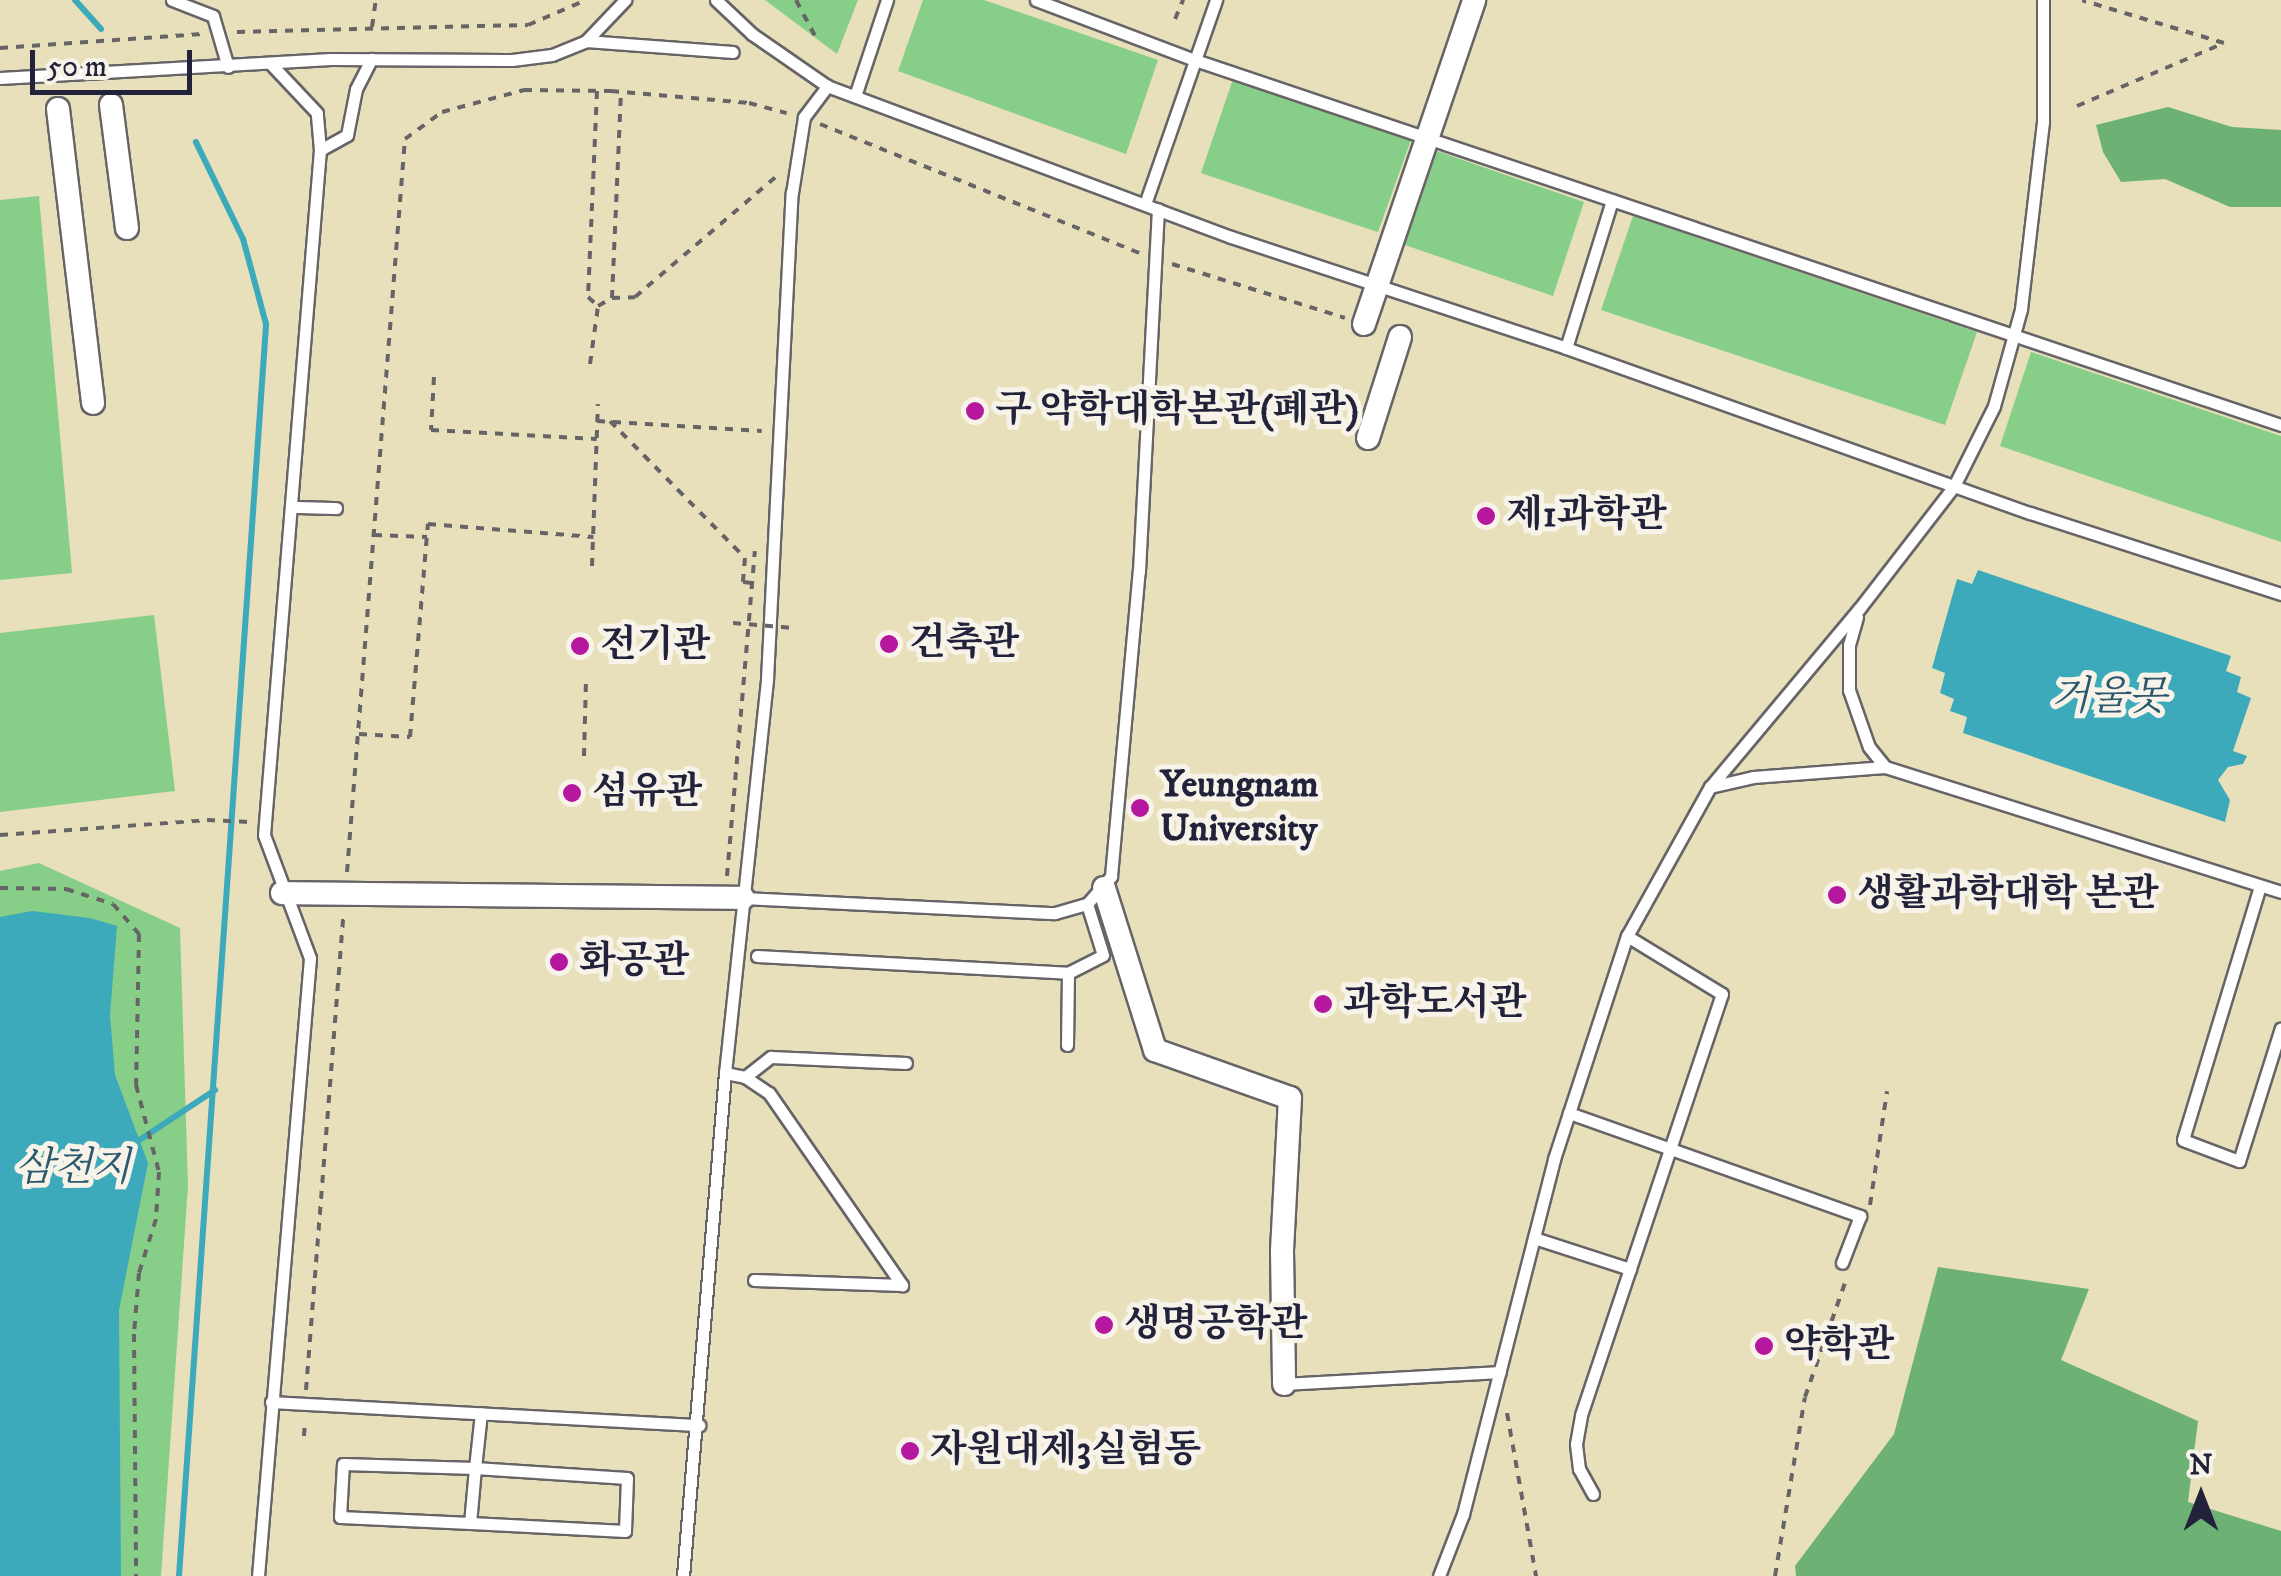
<!DOCTYPE html>
<meta charset="utf-8">
<style>
body{margin:0}
#map{position:relative;width:2281px;height:1576px;overflow:hidden;background:#e7e0ba;font-family:"IM FELL DW Pica","Noto Serif KR",serif}
div>[style]{position:absolute}
.green>*{inset:0;background:#87ce89}
.forest>*{inset:0;background:#6db175}
.water>*{inset:0;background:#3caaba}
.stream>*{height:6px;margin:-3px;padding:0 3px;transform-origin:3px;border-radius:3px;background:#3caaba}
.path>*{height:4px;margin-top:-2px;transform-origin:0;background:repeating-linear-gradient(90deg,#676467 0 8px,transparent 0 16px)}
.roads{filter:drop-shadow(2px 0 #676467) drop-shadow(-2px 0 #676467) drop-shadow(0 2px #676467) drop-shadow(0 -2px #676467)}
.lane>*{height:11px;margin:-5.5px;padding:0 5.5px;transform-origin:5.5px;border-radius:5.5px;background:#fff}
.street>*{height:22px;margin:-11px;padding:0 11px;transform-origin:11px;border-radius:11px;background:#fff}
.path-bridge>*{height:4px;margin-top:-2px;transform-origin:0;background:repeating-linear-gradient(90deg,#676467 0 8px,transparent 0 16px)}
.dots>*{width:28px;height:28px;translate:-50% -50%;box-sizing:border-box;border:5px solid #f7f3e8;border-radius:50%}
span{translate:-50% -50%;white-space:nowrap;text-align:center;line-height:1.15;-webkit-text-stroke:10px #f7f3e8;paint-order:stroke}
.poi-label{font-size:38px;color:#22223b;font-weight:700}
.left{translate:0 -50%;text-align:left}
.water-label{font-size:40px;color:#2c586e;font-style:italic}
.north{position:absolute;left:2151px;top:1446px;width:100px;height:100px;-webkit-text-stroke:8px #f7f3e8;paint-order:stroke;rotate:0deg;font-size:28px;font-weight:700;line-height:40px;text-align:center;color:#22223b}
.north::after{content:'';display:block;margin:auto;width:35px;height:45px;background:#22223b;clip-path:polygon(50% 0,100% 100%,50% 72%,0 100%)}
.scale{position:absolute;left:30px;top:50px;width:162px;height:45px;box-sizing:border-box;border:5px solid #22223b;border-top:0;padding-left:12px;font-size:30px;line-height:35px;white-space:nowrap;color:#22223b;-webkit-text-stroke:8px #f7f3e8;paint-order:stroke}
</style>
<div id="map">
<div class="green">
<i style="clip-path:polygon(765px 0,858px 0,837px 54px)"></i>
<i style="clip-path:polygon(923px 0,984px 0,1158px 60px,1126px 154px,898px 71px)"></i>
<i style="clip-path:polygon(1233px 79px,1411px 140px,1378px 232px,1201px 173px)"></i>
<i style="clip-path:polygon(1437px 151px,1584px 202px,1553px 296px,1405px 245px)"></i>
<i style="clip-path:polygon(39px 196px,72px 573px,0 580px,0 200px)"></i>
<i style="clip-path:polygon(1633px 216px,1977px 332px,1945px 425px,1601px 310px)"></i>
<i style="clip-path:polygon(2031px 352px,2281px 436px,2281px 542px,2000px 446px)"></i>
<i style="clip-path:polygon(154px 615px,175px 791px,0 812px,0 633px)"></i>
<i style="clip-path:polygon(39px 863px,180px 928px,188px 1186px,161px 1576px,0 1576px,0 871px)"></i>
</div>
<div class="forest">
<i style="clip-path:polygon(2168px 107px,2232px 127px,2281px 130px,2281px 207px,2230px 207px,2165px 179px,2121px 182px,2103px 152px,2096px 125px)"></i>
<i style="clip-path:polygon(1938px 1267px,2089px 1289px,2061px 1360px,2198px 1421px,2188px 1502px,2281px 1531px,2281px 1576px,1796px 1576px,1795px 1566px,1894px 1434px)"></i>
</div>
<div class="water">
<i style="clip-path:polygon(1978px 570px,2231px 656px,2226px 671px,2241px 677px,2237px 692px,2251px 698px,2233px 751px,2247px 756px,2243px 764px,2228px 767px,2218px 780px,2230px 800px,2225px 822px,1963px 733px,1967px 717px,1950px 711px,1954px 699px,1940px 693px,1945px 673px,1932px 668px,1957px 579px,1972px 584px)"></i>
<i style="clip-path:polygon(32px 911px,90px 918px,117px 926px,110px 1015px,115px 1075px,148px 1163px,119px 1310px,121px 1576px,0 1576px,0 917px)"></i>
</div>
<div class="stream">
<i style="left:75px;top:0;width:39px;rotate:48deg"></i>
<i style="left:135px;top:1143px;width:96px;rotate:-33.5deg"></i>
<i style="left:179px;top:1576px;width:1255px;rotate:-86.02deg"></i>
<i style="left:266px;top:324px;width:88px;rotate:-105.1deg"></i>
<i style="left:243px;top:239px;width:108px;rotate:-115.9deg"></i>
</div>
<div class="path">
<i style="left:796px;top:0;width:43px;rotate:62.2deg"></i>
<i style="left:1175px;top:19px;width:21px;rotate:-67deg"></i>
<i style="left:372px;top:27px;width:27px;rotate:-82deg"></i>
<i style="left:237px;top:32px;width:291px;rotate:-1.4deg"></i>
<i style="left:528px;top:25px;width:63px;rotate:-23.3deg"></i>
<i style="left:0;top:48px;width:202px;rotate:-4deg"></i>
<i style="left:597px;top:91px;width:206px;rotate:92.5deg"></i>
<i style="left:588px;top:297px;width:13px;rotate:42deg"></i>
<i style="left:598px;top:306px;width:16px;rotate:-30deg"></i>
<i style="left:612px;top:298px;width:205px;rotate:-87.5deg"></i>
<i style="left:2077px;top:106px;width:160px;rotate:-23.2deg"></i>
<i style="left:2224px;top:43px;width:148px;rotate:-163.2deg"></i>
<i style="left:820px;top:124px;width:345px;rotate:22deg"></i>
<i style="left:1172px;top:264px;width:181px;rotate:17.3deg"></i>
<i style="left:612px;top:298px;width:23px;rotate:-2deg"></i>
<i style="left:635px;top:297px;width:188px;rotate:-40.5deg"></i>
<i style="left:590px;top:364px;width:59px;rotate:-82.1deg"></i>
<i style="left:434px;top:377px;width:53px;rotate:93.2deg"></i>
<i style="left:431px;top:430px;width:166px;rotate:3.1deg"></i>
<i style="left:597px;top:421px;width:165px;rotate:3.5deg"></i>
<i style="left:610px;top:421px;width:192px;rotate:45.4deg"></i>
<i style="left:745px;top:558px;width:24px;rotate:95deg"></i>
<i style="left:743px;top:582px;width:9px;rotate:6deg"></i>
<i style="left:374px;top:535px;width:53px;rotate:2.2deg"></i>
<i style="left:592px;top:566px;width:162px;rotate:-87.9deg"></i>
<i style="left:359px;top:734px;width:51px;rotate:3.4deg"></i>
<i style="left:410px;top:737px;width:214px;rotate:-85.2deg"></i>
<i style="left:428px;top:524px;width:166px;rotate:4.5deg"></i>
<i style="left:584px;top:756px;width:74px;rotate:-88.5deg"></i>
<i style="left:0;top:835px;width:208px;rotate:-4.1deg"></i>
<i style="left:207px;top:820px;width:43px;rotate:2.7deg"></i>
<i style="left:347px;top:872px;width:735px;rotate:-85.48deg"></i>
<i style="left:405px;top:139px;width:46px;rotate:-36.1deg"></i>
<i style="left:442px;top:112px;width:85px;rotate:-15deg"></i>
<i style="left:524px;top:90px;width:87px;rotate:0.7deg"></i>
<i style="left:611px;top:91px;width:139px;rotate:5deg"></i>
<i style="left:749px;top:103px;width:39px;rotate:15deg"></i>
<i style="left:727px;top:876px;width:326px;rotate:-85.1deg"></i>
<i style="left:0;top:888px;width:66px;rotate:0.9deg"></i>
<i style="left:66px;top:889px;width:49px;rotate:17.7deg"></i>
<i style="left:113px;top:904px;width:40px;rotate:49deg"></i>
<i style="left:139px;top:934px;width:151px;rotate:91.1deg"></i>
<i style="left:136px;top:1085px;width:90px;rotate:75.2deg"></i>
<i style="left:159px;top:1172px;width:47px;rotate:93.7deg"></i>
<i style="left:156px;top:1219px;width:57px;rotate:107.5deg"></i>
<i style="left:139px;top:1273px;width:61px;rotate:94.7deg"></i>
<i style="left:134px;top:1334px;width:242px;rotate:89.5deg"></i>
<i style="left:1870px;top:1205px;width:115px;rotate:-81.5deg"></i>
<i style="left:306px;top:1390px;width:475px;rotate:-85.5deg"></i>
<i style="left:1507px;top:1413px;width:166px;rotate:79.9deg"></i>
<i style="left:304px;top:1436px;width:16px;rotate:-86deg"></i>
<i style="left:1775px;top:1576px;width:181px;rotate:-80.5deg"></i>
<i style="left:1805px;top:1397px;width:124px;rotate:-70.7deg"></i>
</div>
<div class="roads">
<div class="lane">
<i style="left:172px;top:0;width:44px;rotate:21.3deg"></i>
<i style="left:213px;top:16px;width:53px;rotate:73.6deg"></i>
<i style="left:716px;top:0;width:50px;rotate:43.4deg"></i>
<i style="left:752px;top:34px;width:91px;rotate:34.7deg"></i>
<i style="left:827px;top:86px;width:431px;rotate:20.5deg"></i>
<i style="left:1231px;top:237px;width:353px;rotate:18.3deg"></i>
<i style="left:1566px;top:348px;width:492px;rotate:19.6deg"></i>
<i style="left:2030px;top:513px;width:264px;rotate:17.9deg"></i>
<i style="left:1036px;top:0;width:170px;rotate:20.7deg"></i>
<i style="left:1195px;top:60px;width:1146px;rotate:18.58deg"></i>
<i style="left:586px;top:41px;width:147px;rotate:4.3deg"></i>
<i style="left:0;top:78px;width:331px;rotate:-3.3deg"></i>
<i style="left:330px;top:59px;width:182px;rotate:0.3deg"></i>
<i style="left:512px;top:60px;width:40px;rotate:-7.1deg"></i>
<i style="left:552px;top:55px;width:37px;rotate:-22deg"></i>
<i style="left:586px;top:41px;width:57px;rotate:-46.4deg"></i>
<i style="left:855px;top:96px;width:101px;rotate:-71.6deg"></i>
<i style="left:320px;top:150px;width:31px;rotate:-29deg"></i>
<i style="left:347px;top:135px;width:47px;rotate:-78.9deg"></i>
<i style="left:356px;top:89px;width:34px;rotate:-63deg"></i>
<i style="left:1145px;top:204px;width:216px;rotate:-70.8deg"></i>
<i style="left:1566px;top:348px;width:155px;rotate:-72.7deg"></i>
<i style="left:294px;top:507px;width:42px;rotate:1.4deg"></i>
<i style="left:1857px;top:617px;width:29px;rotate:106deg"></i>
<i style="left:1849px;top:645px;width:45px;rotate:90deg"></i>
<i style="left:1849px;top:690px;width:60px;rotate:70.7deg"></i>
<i style="left:1869px;top:747px;width:26px;rotate:51deg"></i>
<i style="left:1885px;top:767px;width:415px;rotate:17.5deg"></i>
<i style="left:1710px;top:787px;width:44px;rotate:-13.1deg"></i>
<i style="left:1753px;top:777px;width:132px;rotate:-4.3deg"></i>
<i style="left:2260px;top:886px;width:265px;rotate:106.9deg"></i>
<i style="left:2183px;top:1140px;width:60px;rotate:20.6deg"></i>
<i style="left:2239px;top:1161px;width:139px;rotate:-72.5deg"></i>
<i style="left:743px;top:898px;width:312px;rotate:2.8deg"></i>
<i style="left:1055px;top:913px;width:33px;rotate:-16deg"></i>
<i style="left:1087px;top:904px;width:37px;rotate:-49deg"></i>
<i style="left:1111px;top:876px;width:306px;rotate:-84.8deg"></i>
<i style="left:1139px;top:571px;width:362px;rotate:-87deg"></i>
<i style="left:757px;top:956px;width:311px;rotate:3.1deg"></i>
<i style="left:1068px;top:973px;width:39px;rotate:-27deg"></i>
<i style="left:1103px;top:955px;width:53px;rotate:-107.4deg"></i>
<i style="left:1067px;top:1045px;width:72px;rotate:-89.2deg"></i>
<i style="left:725px;top:1073px;width:20px;rotate:11deg"></i>
<i style="left:745px;top:1077px;width:29px;rotate:34deg"></i>
<i style="left:769px;top:1093px;width:234px;rotate:55.3deg"></i>
<i style="left:902px;top:1285px;width:148px;rotate:-178.1deg"></i>
<i style="left:745px;top:1077px;width:33px;rotate:-38deg"></i>
<i style="left:771px;top:1057px;width:135px;rotate:2.5deg"></i>
<i style="left:1569px;top:1113px;width:309px;rotate:19.5deg"></i>
<i style="left:1860px;top:1216px;width:50px;rotate:111deg"></i>
<i style="left:1534px;top:1238px;width:101px;rotate:17.9deg"></i>
<i style="left:1284px;top:1384px;width:216px;rotate:-3.2deg"></i>
<i style="left:271px;top:1402px;width:429px;rotate:3.1deg"></i>
<i style="left:1593px;top:1494px;width:29px;rotate:-119deg"></i>
<i style="left:1579px;top:1469px;width:25px;rotate:-97deg"></i>
<i style="left:1576px;top:1444px;width:29px;rotate:-80deg"></i>
<i style="left:1581px;top:1415px;width:444px;rotate:-71.5deg"></i>
<i style="left:1722px;top:994px;width:111px;rotate:-148.6deg"></i>
<i style="left:470px;top:1523px;width:130px;rotate:-177.4deg"></i>
<i style="left:340px;top:1517px;width:53px;rotate:-86.8deg"></i>
<i style="left:343px;top:1464px;width:132px;rotate:1.7deg"></i>
<i style="left:475px;top:1468px;width:152px;rotate:3.8deg"></i>
<i style="left:627px;top:1478px;width:53px;rotate:92.2deg"></i>
<i style="left:625px;top:1531px;width:155px;rotate:-177deg"></i>
<i style="left:470px;top:1523px;width:55px;rotate:-84.8deg"></i>
<i style="left:475px;top:1468px;width:55px;rotate:-83.8deg"></i>
<i style="left:258px;top:1576px;width:620px;rotate:-85.19deg"></i>
<i style="left:310px;top:958px;width:131px;rotate:-110.5deg"></i>
<i style="left:264px;top:835px;width:687px;rotate:-85.33deg"></i>
<i style="left:320px;top:150px;width:37px;rotate:-95deg"></i>
<i style="left:317px;top:113px;width:67px;rotate:-133.2deg"></i>
<i style="left:683px;top:1576px;width:505px;rotate:-85.23deg"></i>
<i style="left:725px;top:1073px;width:396px;rotate:-83.9deg"></i>
<i style="left:767px;top:679px;width:487px;rotate:-87.1deg"></i>
<i style="left:792px;top:193px;width:77px;rotate:-81deg"></i>
<i style="left:804px;top:117px;width:39px;rotate:-53deg"></i>
<i style="left:1439px;top:1576px;width:66px;rotate:-68.8deg"></i>
<i style="left:1463px;top:1514px;width:366px;rotate:-75.6deg"></i>
<i style="left:1554px;top:1159px;width:235px;rotate:-71.9deg"></i>
<i style="left:1627px;top:936px;width:171px;rotate:-60.9deg"></i>
<i style="left:1710px;top:787px;width:232px;rotate:-50.1deg"></i>
<i style="left:1859px;top:609px;width:155px;rotate:-52.3deg"></i>
<i style="left:1954px;top:486px;width:89px;rotate:-63.4deg"></i>
<i style="left:1994px;top:406px;width:101px;rotate:-74.4deg"></i>
<i style="left:2021px;top:309px;width:188px;rotate:-83.3deg"></i>
<i style="left:2043px;top:122px;width:122px;rotate:-90deg"></i>
</div>
<div class="street">
<i style="left:111px;top:105px;width:124px;rotate:82.6deg"></i>
<i style="left:58px;top:109px;width:296px;rotate:83.2deg"></i>
<i style="left:1364px;top:324px;width:342px;rotate:-71.2deg"></i>
<i style="left:1368px;top:438px;width:106px;rotate:-72.4deg"></i>
<i style="left:1104px;top:888px;width:170px;rotate:72.5deg"></i>
<i style="left:1155px;top:1050px;width:143px;rotate:19.6deg"></i>
<i style="left:1290px;top:1098px;width:153px;rotate:93deg"></i>
<i style="left:1282px;top:1251px;width:133px;rotate:89.1deg"></i>
<i style="left:282px;top:893px;width:461px;rotate:0.6deg"></i>
</div>
</div>
<div class="path-bridge">
<i style="left:733px;top:623px;width:61px;rotate:4.7deg"></i>
</div>
<div class="dots">
<i style="left:975px;top:411px;background:#b5179e"></i>
<i style="left:1486px;top:516px;background:#b5179e"></i>
<i style="left:889px;top:644px;background:#b5179e"></i>
<i style="left:580px;top:646px;background:#b5179e"></i>
<i style="left:572px;top:793px;background:#b5179e"></i>
<i style="left:1140px;top:808px;background:#b5179e"></i>
<i style="left:1837px;top:895px;background:#b5179e"></i>
<i style="left:559px;top:962px;background:#b5179e"></i>
<i style="left:1323px;top:1004px;background:#b5179e"></i>
<i style="left:1104px;top:1325px;background:#b5179e"></i>
<i style="left:1764px;top:1346px;background:#b5179e"></i>
<i style="left:910px;top:1451px;background:#b5179e"></i>
</div>
<div class="poi-label">
<span class="left" style="left:995px;top:411px">구 약학대학본관(폐관)</span>
<span class="left" style="left:1506px;top:516px">제1과학관</span>
<span class="left" style="left:909px;top:644px">건축관</span>
<span class="left" style="left:600px;top:646px">전기관</span>
<span class="left" style="left:1160px;top:808px">Yeungnam<br>University</span>
<span class="left" style="left:592px;top:793px">섬유관</span>
<span class="left" style="left:1857px;top:895px">생활과학대학 본관</span>
<span class="left" style="left:579px;top:962px">화공관</span>
<span class="left" style="left:1343px;top:1004px">과학도서관</span>
<span class="left" style="left:1124px;top:1325px">생명공학관</span>
<span class="left" style="left:1784px;top:1346px">약학관</span>
<span class="left" style="left:930px;top:1451px">자원대제3실험동</span>
</div>
<div class="water-label">
<span style="left:2109px;top:698px">거울못</span>
<span style="left:73px;top:1169px">삼천지</span>
</div>
<div class="north">N</div>
<div class="scale">50 m</div>
</div>
